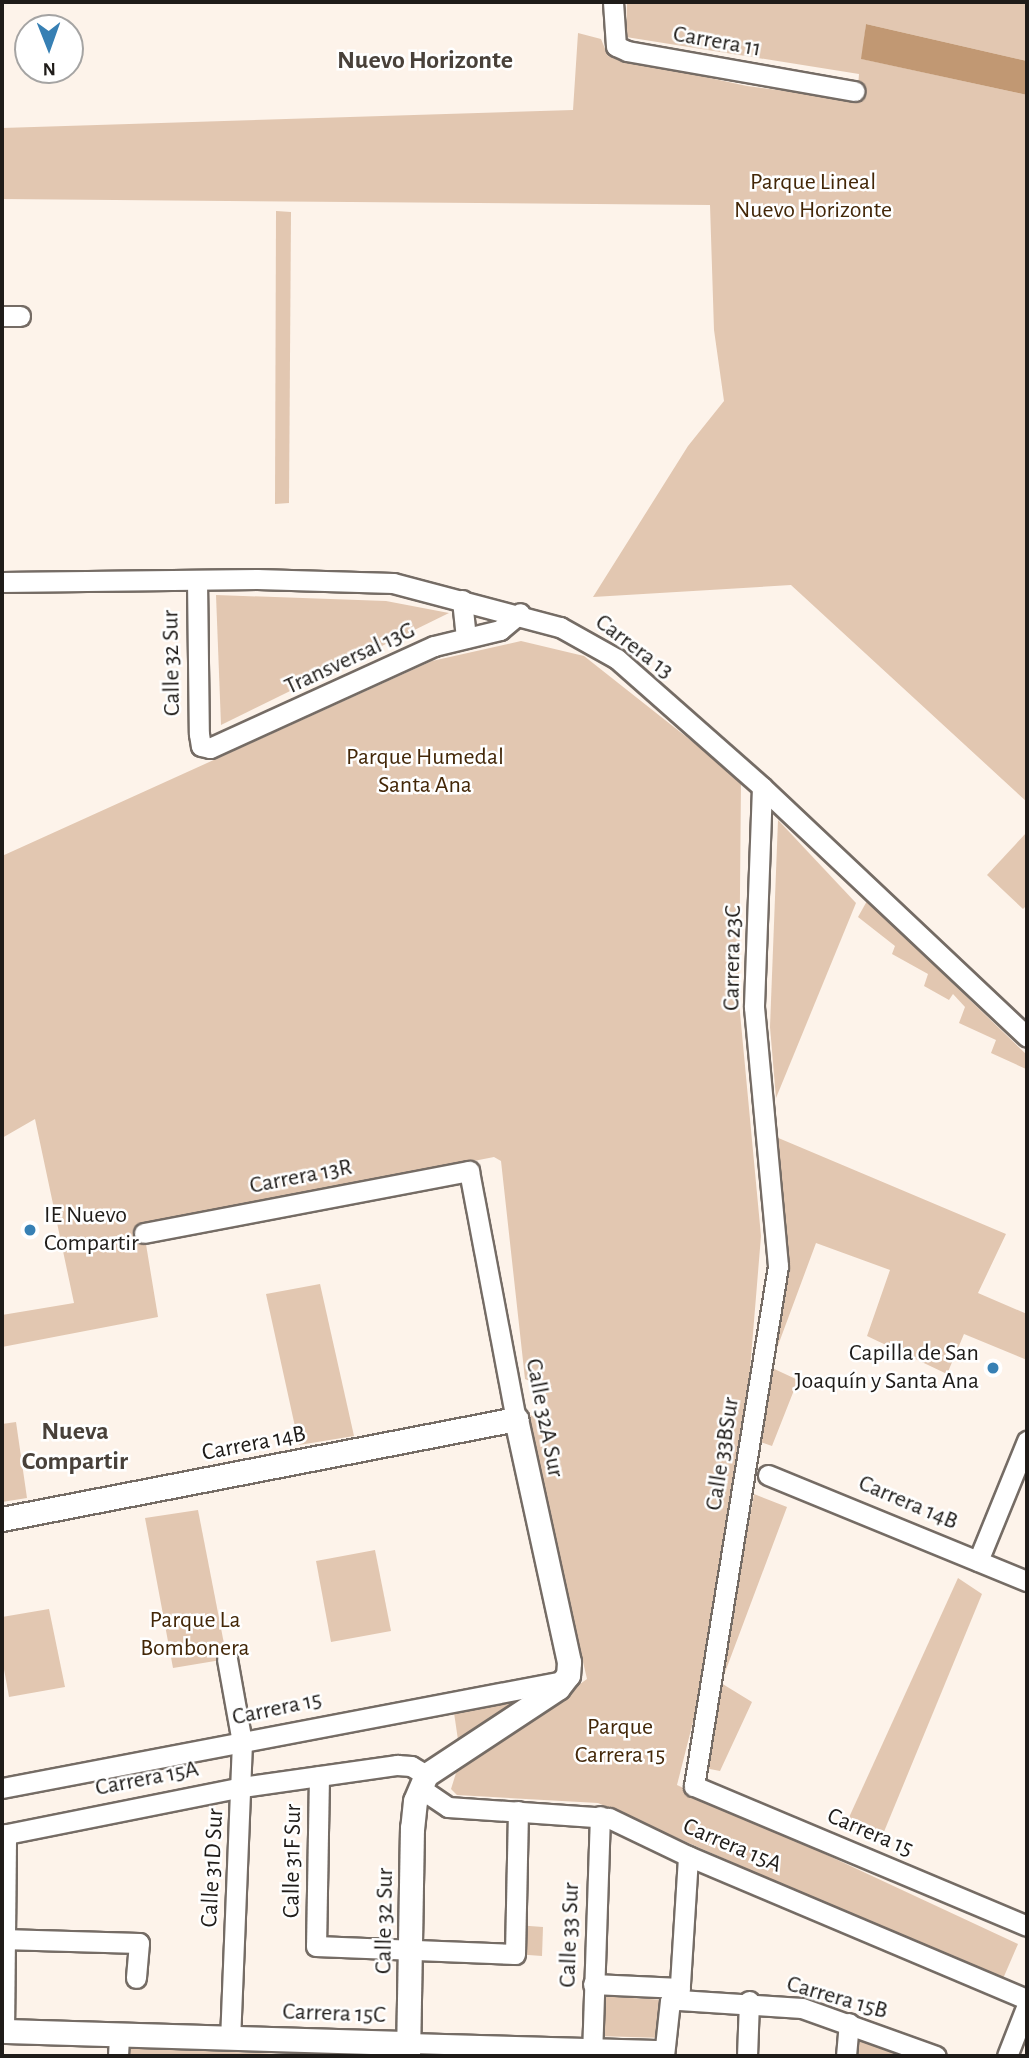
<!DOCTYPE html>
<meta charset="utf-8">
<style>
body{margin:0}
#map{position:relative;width:1029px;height:2058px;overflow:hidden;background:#fdf3ea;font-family:"Alegreya Sans",sans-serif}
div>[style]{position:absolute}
.green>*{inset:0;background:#e2c7b1}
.water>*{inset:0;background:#c19873}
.roads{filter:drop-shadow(2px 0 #756c65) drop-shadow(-2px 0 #756c65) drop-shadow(0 2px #756c65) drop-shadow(0 -2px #756c65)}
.minor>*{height:19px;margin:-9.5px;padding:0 9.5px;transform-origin:9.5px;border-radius:9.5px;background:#fff}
.tertiary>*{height:23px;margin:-11.5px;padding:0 11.5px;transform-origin:11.5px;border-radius:11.5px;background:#fff}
.dots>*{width:19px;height:19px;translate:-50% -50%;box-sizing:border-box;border:4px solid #fff;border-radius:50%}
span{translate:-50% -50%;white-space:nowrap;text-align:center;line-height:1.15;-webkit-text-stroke:5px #fff;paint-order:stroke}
.street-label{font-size:24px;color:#1f1c19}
.park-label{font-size:24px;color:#432708}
.poi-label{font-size:24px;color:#1f1c19}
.left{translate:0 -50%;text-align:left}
.right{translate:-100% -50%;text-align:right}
.neighbourhood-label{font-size:26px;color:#49413a;font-weight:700}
.frame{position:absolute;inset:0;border:4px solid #1f1c19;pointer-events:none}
.north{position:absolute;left:14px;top:14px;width:70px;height:70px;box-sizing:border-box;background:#fff;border:2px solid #a5a4a3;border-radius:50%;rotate:179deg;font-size:19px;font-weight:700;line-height:28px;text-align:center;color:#1f1c19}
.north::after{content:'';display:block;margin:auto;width:24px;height:32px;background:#3780b4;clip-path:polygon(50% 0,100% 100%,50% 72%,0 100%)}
</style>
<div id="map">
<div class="green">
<i style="clip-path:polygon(627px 2px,1027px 2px,1027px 61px,866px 24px,862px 59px,1027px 95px,1027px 802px,791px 585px,593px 597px,688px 446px,724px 401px,714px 330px,710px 205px,2px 199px,2px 128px,573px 110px,578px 33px,601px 39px,608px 56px,747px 86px,857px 100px,859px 74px,626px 37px)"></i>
<i style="clip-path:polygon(276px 211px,291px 212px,289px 503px,275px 504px)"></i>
<i style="clip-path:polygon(216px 595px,386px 601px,449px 613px,221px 725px)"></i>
<i style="clip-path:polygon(521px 641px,584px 656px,741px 780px,739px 1002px,761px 1236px,748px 1394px,710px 1655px,677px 1785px,1018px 1944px,1002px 1981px,598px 1803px,457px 1795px,451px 1789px,456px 1773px,587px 1679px,526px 1414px,550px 1421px,545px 1388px,525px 1379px,501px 1161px,494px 1157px,143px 1226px,158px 1317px,2px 1347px,2px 1315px,74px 1303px,35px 1119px,2px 1138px,2px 856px,432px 661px)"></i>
<i style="clip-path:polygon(778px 820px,856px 903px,776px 1098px,770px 1027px)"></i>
<i style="clip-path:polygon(1027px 832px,1027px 905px,1023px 909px,987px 875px)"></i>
<i style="clip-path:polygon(867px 901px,1027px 1055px,1026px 1069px,991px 1053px,996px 1040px,959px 1023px,965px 1007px,953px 994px,949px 1000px,924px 986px,928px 974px,892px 954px,895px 946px,858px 917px)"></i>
<i style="clip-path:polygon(776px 1137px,1006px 1234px,978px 1293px,1027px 1314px,1027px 1360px,964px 1334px,947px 1374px,867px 1336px,890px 1270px,816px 1243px,770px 1367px,798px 1380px,772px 1446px,755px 1440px,787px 1265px)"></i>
<i style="clip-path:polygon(320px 1284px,354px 1436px,299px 1445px,266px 1294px)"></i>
<i style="clip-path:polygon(16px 1422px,27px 1498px,2px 1502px,2px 1424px)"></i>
<i style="clip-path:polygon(754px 1494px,787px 1507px,721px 1683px,752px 1702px,720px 1771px,705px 1768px)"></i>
<i style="clip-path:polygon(198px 1510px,227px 1659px,173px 1668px,145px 1518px)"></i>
<i style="clip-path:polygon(375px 1550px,391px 1631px,331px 1642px,316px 1561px)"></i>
<i style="clip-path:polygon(958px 1578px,982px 1594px,881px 1839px,846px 1824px)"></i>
<i style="clip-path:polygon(49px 1609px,65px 1687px,9px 1697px,2px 1658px,2px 1617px)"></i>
<i style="clip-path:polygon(538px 1688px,458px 1740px,452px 1699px)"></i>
<i style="clip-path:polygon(516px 1925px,543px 1927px,542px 1956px,515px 1954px)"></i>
<i style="clip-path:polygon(599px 1996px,666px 2000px,665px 2038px,596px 2036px)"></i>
<i style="clip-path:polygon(856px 2033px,914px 2056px,853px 2056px)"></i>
<i style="clip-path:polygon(128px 2047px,280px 2054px,280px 2056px,128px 2056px)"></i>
</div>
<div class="water">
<i style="clip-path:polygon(866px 24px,1027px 61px,1027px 95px,861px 59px)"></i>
</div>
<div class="roads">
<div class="minor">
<i style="left:613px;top:2px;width:44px;rotate:86.1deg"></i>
<i style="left:616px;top:46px;width:12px;rotate:24deg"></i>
<i style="left:627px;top:51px;width:231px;rotate:10deg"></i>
<i style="left:2px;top:316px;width:18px"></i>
<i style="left:197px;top:580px;width:154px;rotate:89.3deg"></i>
<i style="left:199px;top:734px;width:12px;rotate:81deg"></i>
<i style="left:201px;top:746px;width:9px;rotate:13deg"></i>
<i style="left:210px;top:748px;width:246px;rotate:-24.5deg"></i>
<i style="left:434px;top:646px;width:68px;rotate:-13.6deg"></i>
<i style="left:500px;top:630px;width:26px;rotate:-40deg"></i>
<i style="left:2px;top:582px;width:255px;rotate:-0.7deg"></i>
<i style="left:257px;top:579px;width:136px;rotate:1.7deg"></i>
<i style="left:393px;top:583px;width:173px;rotate:14.8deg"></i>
<i style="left:560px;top:627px;width:65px;rotate:29.3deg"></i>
<i style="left:617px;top:659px;width:193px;rotate:41.4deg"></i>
<i style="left:762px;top:787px;width:364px;rotate:43.3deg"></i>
<i style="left:462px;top:600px;width:38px;rotate:84deg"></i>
<i style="left:762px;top:787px;width:220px;rotate:92.1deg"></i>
<i style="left:754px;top:1007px;width:260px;rotate:84.7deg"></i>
<i style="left:778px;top:1266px;width:527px;rotate:99.18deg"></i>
<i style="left:694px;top:1786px;width:361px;rotate:22.8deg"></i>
<i style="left:144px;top:1233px;width:331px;rotate:-10.8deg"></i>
<i style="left:469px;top:1171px;width:252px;rotate:79.3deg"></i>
<i style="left:768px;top:1475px;width:280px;rotate:22.3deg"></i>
<i style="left:978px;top:1561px;width:130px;rotate:-67.8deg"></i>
<i style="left:227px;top:1659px;width:84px;rotate:79.8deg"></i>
<i style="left:242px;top:1742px;width:296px;rotate:92.3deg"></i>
<i style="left:319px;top:1776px;width:170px;rotate:91deg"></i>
<i style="left:316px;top:1946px;width:199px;rotate:2.3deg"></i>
<i style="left:515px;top:1954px;width:143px;rotate:-88.8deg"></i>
<i style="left:2px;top:1788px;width:571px;rotate:-10.8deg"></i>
<i style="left:420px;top:1788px;width:34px;rotate:34deg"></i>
<i style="left:448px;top:1807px;width:161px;rotate:3.9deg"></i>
<i style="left:609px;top:1818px;width:88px;rotate:25.7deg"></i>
<i style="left:688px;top:1856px;width:368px;rotate:22.9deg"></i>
<i style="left:2px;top:1835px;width:245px;rotate:-11.3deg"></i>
<i style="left:242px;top:1787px;width:157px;rotate:-8.1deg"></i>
<i style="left:397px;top:1765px;width:14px;rotate:4deg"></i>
<i style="left:411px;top:1766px;width:17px;rotate:31deg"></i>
<i style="left:2px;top:1939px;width:137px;rotate:1.7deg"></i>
<i style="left:139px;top:1943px;width:35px;rotate:95deg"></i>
<i style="left:593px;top:1984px;width:87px;rotate:2.6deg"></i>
<i style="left:679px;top:2000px;width:123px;rotate:3.7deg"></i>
<i style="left:802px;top:2008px;width:142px;rotate:19.7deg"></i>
<i style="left:4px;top:2031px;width:197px;rotate:-89.4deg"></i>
<i style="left:409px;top:2043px;width:255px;rotate:1.6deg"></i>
<i style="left:118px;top:2056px;width:21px;rotate:-87deg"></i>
<i style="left:592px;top:2056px;width:240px;rotate:-88.1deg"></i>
<i style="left:664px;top:2056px;width:55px;rotate:-83.8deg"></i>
<i style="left:670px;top:2001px;width:9px;rotate:-6deg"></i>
<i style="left:679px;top:2000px;width:144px;rotate:-86.4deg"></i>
<i style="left:747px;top:2056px;width:55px;rotate:-87.9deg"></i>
<i style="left:846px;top:2056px;width:33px;rotate:-85deg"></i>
<i style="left:1007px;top:2056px;width:55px;rotate:-68.6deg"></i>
</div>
<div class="tertiary">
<i style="left:2px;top:1519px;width:524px;rotate:-11.01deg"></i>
<i style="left:516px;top:1419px;width:249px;rotate:77.7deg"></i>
<i style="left:569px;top:1662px;width:13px;rotate:94deg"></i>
<i style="left:568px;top:1675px;width:16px;rotate:128deg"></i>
<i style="left:558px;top:1688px;width:158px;rotate:146.6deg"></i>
<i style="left:426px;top:1775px;width:28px;rotate:113deg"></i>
<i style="left:415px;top:1801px;width:27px;rotate:96deg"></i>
<i style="left:412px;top:1828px;width:228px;rotate:91deg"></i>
<i style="left:2px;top:2031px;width:407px;rotate:1.7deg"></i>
</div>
</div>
<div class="dots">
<i style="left:30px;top:1230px;background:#3780b4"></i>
<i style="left:993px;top:1368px;background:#3780b4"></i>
</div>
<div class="street-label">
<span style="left:717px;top:42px;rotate:10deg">Carrera 11</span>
<span style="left:634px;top:647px;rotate:37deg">Carrera 13</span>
<span style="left:350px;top:659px;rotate:-25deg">Transversal 13G</span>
<span style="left:172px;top:663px;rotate:-91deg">Calle 32 Sur</span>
<span style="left:733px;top:958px;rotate:-89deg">Carrera 23C</span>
<span style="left:301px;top:1177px;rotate:-11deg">Carrera 13R</span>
<span style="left:544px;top:1418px;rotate:79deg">Calle 32A Sur</span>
<span style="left:254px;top:1444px;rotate:-11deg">Carrera 14B</span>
<span style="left:723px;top:1454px;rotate:-81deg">Calle 33BSur</span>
<span style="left:908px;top:1503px;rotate:23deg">Carrera 14B</span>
<span style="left:277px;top:1709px;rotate:-12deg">Carrera 15</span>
<span style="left:147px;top:1779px;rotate:-11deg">Carrera 15A</span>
<span style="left:870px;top:1833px;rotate:23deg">Carrera 15</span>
<span style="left:732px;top:1846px;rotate:23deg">Carrera 15A</span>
<span style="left:293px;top:1861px;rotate:-89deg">Calle 31F Sur</span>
<span style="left:213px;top:1868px;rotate:-87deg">Calle 31D Sur</span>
<span style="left:385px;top:1921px;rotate:-89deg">Calle 32 Sur</span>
<span style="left:570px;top:1935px;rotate:-88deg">Calle 33 Sur</span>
<span style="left:837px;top:1998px;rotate:16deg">Carrera 15B</span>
<span style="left:334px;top:2014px;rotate:2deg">Carrera 15C</span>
</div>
<div class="park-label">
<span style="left:813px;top:197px">Parque Lineal<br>Nuevo Horizonte</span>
<span style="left:425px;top:772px">Parque Humedal<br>Santa Ana</span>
<span style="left:195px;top:1635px">Parque La<br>Bombonera</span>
<span style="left:620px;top:1742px">Parque<br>Carrera 15</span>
</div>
<div class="poi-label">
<span class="left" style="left:44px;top:1230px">IE Nuevo<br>Compartir</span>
<span class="right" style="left:979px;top:1368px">Capilla de San<br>Joaquín y Santa Ana</span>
</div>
<div class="neighbourhood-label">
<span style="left:425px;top:61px">Nuevo Horizonte</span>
<span style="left:75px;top:1447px">Nueva<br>Compartir</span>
</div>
<div class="frame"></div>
<div class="north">N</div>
</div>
